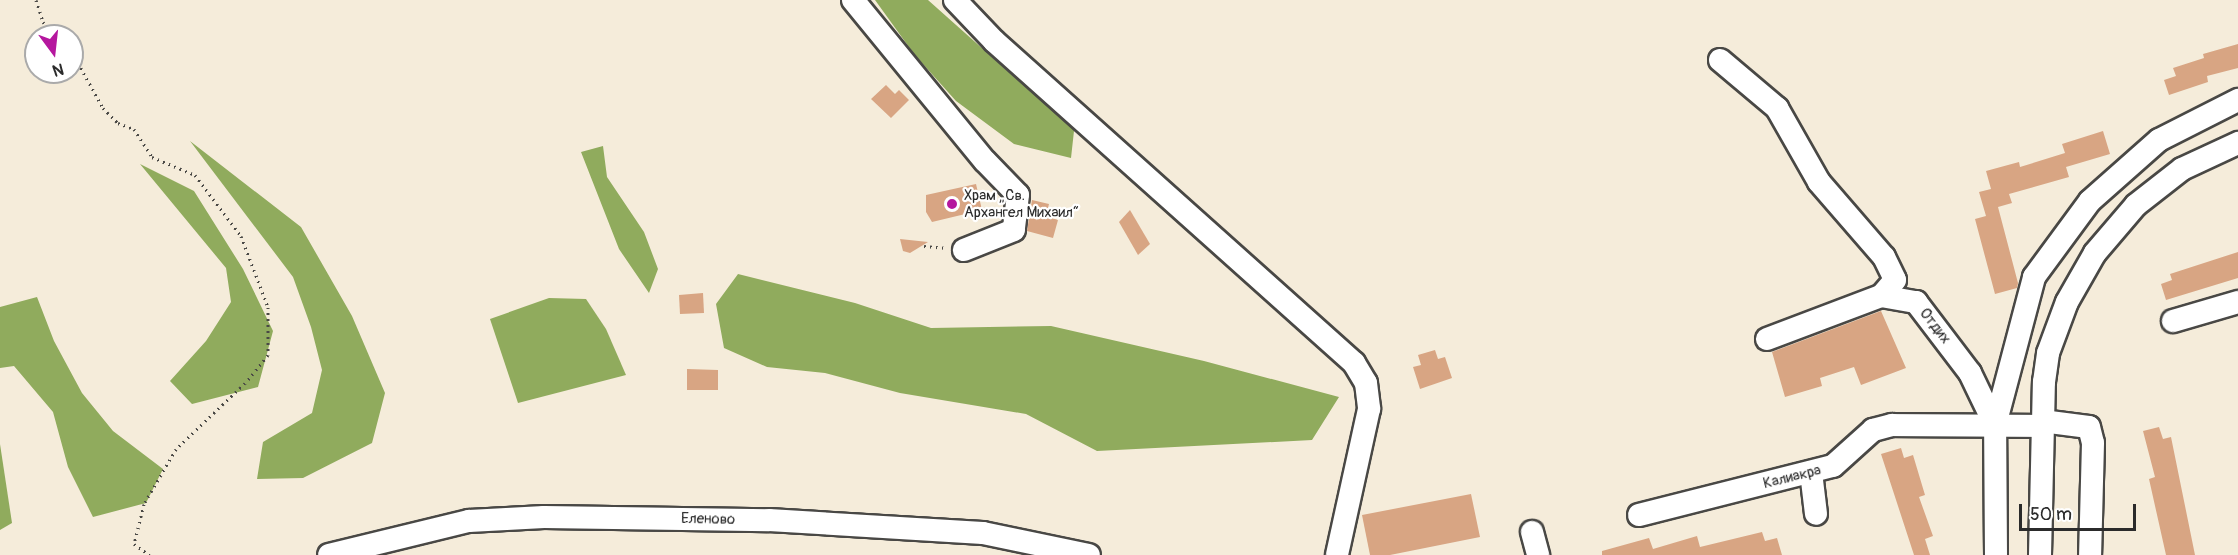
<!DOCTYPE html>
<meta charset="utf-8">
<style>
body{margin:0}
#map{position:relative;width:2238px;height:555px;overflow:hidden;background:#f5ecda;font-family:Pangolin,sans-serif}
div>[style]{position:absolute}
.forest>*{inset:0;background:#90ab5d}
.building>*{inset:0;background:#d8a583}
.path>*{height:3px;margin-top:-1.5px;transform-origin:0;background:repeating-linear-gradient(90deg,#494845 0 1.5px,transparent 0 6px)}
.roads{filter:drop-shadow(2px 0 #494845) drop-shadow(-2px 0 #494845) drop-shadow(0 2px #494845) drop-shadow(0 -2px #494845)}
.minor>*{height:22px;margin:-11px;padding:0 11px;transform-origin:11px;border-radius:11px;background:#fff}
.dots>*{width:16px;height:16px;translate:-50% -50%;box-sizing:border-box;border:3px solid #fff;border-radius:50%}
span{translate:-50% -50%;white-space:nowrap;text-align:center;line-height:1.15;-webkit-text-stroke:4.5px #fff;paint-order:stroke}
.poi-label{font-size:15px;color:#2b2b2b}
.left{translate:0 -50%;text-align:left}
.street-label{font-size:15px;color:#2b2b2b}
.north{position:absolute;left:24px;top:24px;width:60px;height:60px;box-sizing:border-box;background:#fff;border:2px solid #aaa;border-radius:50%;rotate:165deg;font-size:16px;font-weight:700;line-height:24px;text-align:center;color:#2b2b2b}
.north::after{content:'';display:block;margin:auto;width:21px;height:27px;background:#b5179e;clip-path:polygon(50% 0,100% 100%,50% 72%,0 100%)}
.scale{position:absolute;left:2019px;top:504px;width:117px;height:27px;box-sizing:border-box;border:3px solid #2b2b2b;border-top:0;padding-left:8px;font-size:18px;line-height:21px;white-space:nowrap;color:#2b2b2b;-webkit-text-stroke:4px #fff;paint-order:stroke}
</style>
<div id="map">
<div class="forest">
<i style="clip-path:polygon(875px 0,928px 0,1020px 82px,1075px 122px,1071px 158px,1014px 144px,956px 101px,914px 54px)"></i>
<i style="clip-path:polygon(190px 141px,301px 227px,352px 316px,385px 393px,372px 443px,303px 478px,257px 479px,263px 442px,312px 413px,322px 370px,311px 327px,293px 277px)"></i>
<i style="clip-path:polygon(603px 146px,607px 177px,644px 232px,658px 269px,649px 293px,619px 249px,581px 152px)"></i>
<i style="clip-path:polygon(140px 164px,194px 191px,243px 269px,273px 331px,258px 387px,192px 404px,170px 381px,206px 341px,231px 302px,226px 268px)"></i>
<i style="clip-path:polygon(738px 274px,855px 303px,931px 328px,1051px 326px,1204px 361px,1339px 397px,1312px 440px,1097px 451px,1026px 414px,900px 393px,825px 373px,767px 367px,724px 348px,716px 304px)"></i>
<i style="clip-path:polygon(37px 297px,54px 341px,82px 393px,113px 431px,163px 469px,146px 503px,93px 517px,68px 467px,53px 412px,14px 366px,0 368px,0 307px)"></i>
<i style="clip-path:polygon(549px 298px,586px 299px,606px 329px,626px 375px,518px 403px,490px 319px)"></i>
<i style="clip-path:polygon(0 444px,12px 523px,0 530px)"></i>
</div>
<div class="building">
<i style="clip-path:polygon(2238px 44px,2238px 68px,2207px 76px,2208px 82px,2169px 95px,2164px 80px,2176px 76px,2173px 68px,2204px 58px,2203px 54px)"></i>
<i style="clip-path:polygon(886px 85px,895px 94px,899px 90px,909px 100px,891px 118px,871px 99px)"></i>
<i style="clip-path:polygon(2103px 131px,2110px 154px,2066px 167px,2069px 177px,2009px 194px,2012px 203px,1998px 207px,2018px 283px,2017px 288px,1995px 294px,1975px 219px,1986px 216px,1979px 192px,1991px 189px,1986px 171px,2019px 162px,2020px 167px,2065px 153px,2062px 144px)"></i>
<i style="clip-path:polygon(976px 184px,982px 210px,932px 222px,926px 212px,926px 195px)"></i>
<i style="clip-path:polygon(1032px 200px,1049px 204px,1046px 216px,1058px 220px,1053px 238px,1027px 231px)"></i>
<i style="clip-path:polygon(1130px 210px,1150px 244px,1138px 255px,1119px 222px)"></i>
<i style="clip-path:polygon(900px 239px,928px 242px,910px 253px,903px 251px)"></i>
<i style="clip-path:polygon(2238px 252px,2238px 278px,2166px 300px,2161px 284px,2172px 280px,2170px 274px)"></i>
<i style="clip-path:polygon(703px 293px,704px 313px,680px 314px,679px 295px)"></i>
<i style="clip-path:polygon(1881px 311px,1906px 368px,1861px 385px,1854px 367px,1820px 378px,1822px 386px,1785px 397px,1772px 352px)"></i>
<i style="clip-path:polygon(1435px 350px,1438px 359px,1445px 357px,1452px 378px,1420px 389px,1413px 367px,1421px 365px,1418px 355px)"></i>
<i style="clip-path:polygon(687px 369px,718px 370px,718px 390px,687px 390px)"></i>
<i style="clip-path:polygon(2159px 427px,2163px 439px,2171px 437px,2195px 555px,2166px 555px,2149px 479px,2155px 477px,2143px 431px)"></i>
<i style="clip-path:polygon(1901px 448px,1904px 458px,1913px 455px,1925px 495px,1919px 497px,1933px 536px,1925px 539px,1930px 555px,1914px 555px,1881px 454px)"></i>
<i style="clip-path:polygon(1471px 494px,1480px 537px,1390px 555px,1370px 555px,1362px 515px)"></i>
<i style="clip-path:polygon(1762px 532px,1765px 541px,1777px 538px,1782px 555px,1602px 555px,1602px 551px,1649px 538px,1653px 549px,1697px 536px,1700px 547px)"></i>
</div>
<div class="path">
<i style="left:36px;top:0;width:23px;rotate:72deg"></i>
<i style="left:43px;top:22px;width:19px;rotate:47deg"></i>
<i style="left:72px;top:52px;width:64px;rotate:61deg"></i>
<i style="left:103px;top:108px;width:21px;rotate:45deg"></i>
<i style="left:118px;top:123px;width:17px;rotate:21deg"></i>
<i style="left:134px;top:129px;width:33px;rotate:57deg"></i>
<i style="left:152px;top:157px;width:47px;rotate:22.7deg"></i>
<i style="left:195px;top:175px;width:76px;rotate:53deg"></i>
<i style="left:241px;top:236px;width:76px;rotate:69.2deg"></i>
<i style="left:268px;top:307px;width:48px;rotate:90deg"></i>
<i style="left:268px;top:355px;width:36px;rotate:129deg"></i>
<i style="left:245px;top:383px;width:95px;rotate:136.3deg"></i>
<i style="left:176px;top:449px;width:64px;rotate:120.2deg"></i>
<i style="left:144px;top:504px;width:41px;rotate:104deg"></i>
<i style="left:134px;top:544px;width:19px;rotate:35deg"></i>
<i style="left:924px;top:246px;width:23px;rotate:5deg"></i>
</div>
<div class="roads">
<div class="minor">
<i style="left:853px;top:0;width:208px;rotate:50.7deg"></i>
<i style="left:985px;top:161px;width:47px;rotate:45.9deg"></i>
<i style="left:1018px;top:195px;width:35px;rotate:97deg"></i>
<i style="left:1014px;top:230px;width:54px;rotate:158.2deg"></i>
<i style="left:955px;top:0;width:57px;rotate:46.4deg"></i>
<i style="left:994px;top:41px;width:483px;rotate:41.8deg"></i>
<i style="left:1354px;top:363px;width:23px;rotate:59deg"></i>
<i style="left:1366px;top:383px;width:26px;rotate:83deg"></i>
<i style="left:1369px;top:409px;width:149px;rotate:102.4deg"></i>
<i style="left:1720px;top:60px;width:75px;rotate:40.1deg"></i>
<i style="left:1777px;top:108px;width:85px;rotate:60.4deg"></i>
<i style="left:1819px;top:182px;width:99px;rotate:49.1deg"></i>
<i style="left:1884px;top:257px;width:25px;rotate:64deg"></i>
<i style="left:1895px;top:280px;width:21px;rotate:131deg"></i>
<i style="left:2173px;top:321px;width:68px;rotate:-16.3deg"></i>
<i style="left:1767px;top:339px;width:122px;rotate:-20.7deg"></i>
<i style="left:1881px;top:296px;width:36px;rotate:10deg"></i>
<i style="left:1916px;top:302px;width:89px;rotate:52.7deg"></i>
<i style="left:1970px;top:373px;width:58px;rotate:64.3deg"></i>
<i style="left:2042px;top:421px;width:47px;rotate:7.3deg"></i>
<i style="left:2089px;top:427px;width:16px;rotate:76deg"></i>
<i style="left:2093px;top:443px;width:112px;rotate:91.5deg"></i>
<i style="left:1811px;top:472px;width:42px;rotate:83.2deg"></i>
<i style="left:1639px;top:515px;width:200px;rotate:-14.2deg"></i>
<i style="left:1833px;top:466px;width:54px;rotate:-42deg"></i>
<i style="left:1873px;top:430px;width:20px;rotate:-15deg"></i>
<i style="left:1892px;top:425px;width:150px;rotate:0.4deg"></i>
<i style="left:1532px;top:532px;width:24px;rotate:75deg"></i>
<i style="left:329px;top:555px;width:144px;rotate:-13.7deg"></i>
<i style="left:469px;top:521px;width:75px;rotate:-3.1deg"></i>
<i style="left:544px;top:517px;width:225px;rotate:0.8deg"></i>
<i style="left:769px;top:520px;width:214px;rotate:3.5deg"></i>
<i style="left:983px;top:533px;width:108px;rotate:11.7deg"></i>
<i style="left:1996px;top:555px;width:130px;rotate:-90.4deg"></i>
<i style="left:1995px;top:425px;width:153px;rotate:-75.2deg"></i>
<i style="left:2034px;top:277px;width:94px;rotate:-53.6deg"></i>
<i style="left:2090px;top:201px;width:92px;rotate:-41.5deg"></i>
<i style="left:2159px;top:140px;width:89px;rotate:-26.9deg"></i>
<i style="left:2040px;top:555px;width:173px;rotate:-88.7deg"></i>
<i style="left:2044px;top:382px;width:29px;rotate:-82deg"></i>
<i style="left:2048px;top:353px;width:54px;rotate:-69.6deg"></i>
<i style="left:2067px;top:302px;width:56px;rotate:-60.3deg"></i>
<i style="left:2095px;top:253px;width:63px;rotate:-49.5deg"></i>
<i style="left:2136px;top:205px;width:58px;rotate:-38deg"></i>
<i style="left:2182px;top:169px;width:62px;rotate:-24.9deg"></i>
</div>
</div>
<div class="dots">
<i style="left:952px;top:204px;background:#b5179e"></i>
</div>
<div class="poi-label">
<span class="left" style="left:964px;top:204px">Храм „Св.<br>Архангел Михаил“</span>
</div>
<div class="street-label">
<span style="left:1935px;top:326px;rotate:52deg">Отдих</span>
<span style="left:1792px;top:477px;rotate:-14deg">Калиакра</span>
<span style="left:708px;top:519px;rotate:1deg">Еленово</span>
</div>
<div class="north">N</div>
<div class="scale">50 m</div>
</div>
